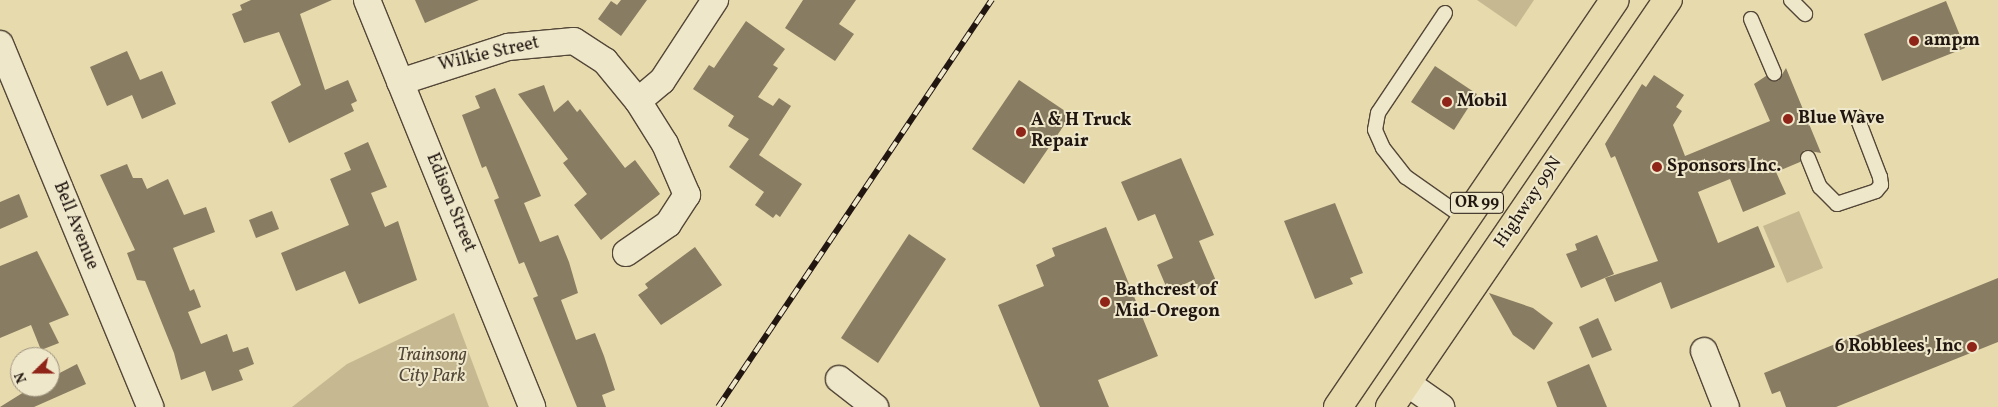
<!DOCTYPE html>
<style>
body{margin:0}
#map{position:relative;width:1998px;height:407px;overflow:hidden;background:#e7daad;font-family:Vollkorn,serif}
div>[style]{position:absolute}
.green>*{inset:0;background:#c6b992}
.building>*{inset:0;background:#887c62}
.roads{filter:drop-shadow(1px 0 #534738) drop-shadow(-1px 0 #534738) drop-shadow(0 1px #534738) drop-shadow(0 -1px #534738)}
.lane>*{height:14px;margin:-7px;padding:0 7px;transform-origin:7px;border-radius:7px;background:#efe7ca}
.street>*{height:26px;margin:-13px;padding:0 13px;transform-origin:13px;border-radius:13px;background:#efe7ca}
.primary>*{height:28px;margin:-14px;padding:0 14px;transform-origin:14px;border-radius:14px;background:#e7daad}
.rail>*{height:5.5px;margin-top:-2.75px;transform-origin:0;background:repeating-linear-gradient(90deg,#efe7ca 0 11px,#221611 0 22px);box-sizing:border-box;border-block:1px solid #221611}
.dots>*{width:14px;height:14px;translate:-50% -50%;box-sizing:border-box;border:2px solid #efe7ca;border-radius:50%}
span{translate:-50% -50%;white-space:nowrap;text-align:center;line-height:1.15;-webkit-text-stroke:4px #efe7ca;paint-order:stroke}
.shield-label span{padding:1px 4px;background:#efe7ca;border:1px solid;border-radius:4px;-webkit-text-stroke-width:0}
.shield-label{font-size:16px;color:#221611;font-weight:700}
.poi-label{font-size:18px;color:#221611;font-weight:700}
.left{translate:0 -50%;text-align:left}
.right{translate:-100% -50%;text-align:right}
.street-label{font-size:18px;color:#221611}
.park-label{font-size:18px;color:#534738;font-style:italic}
.north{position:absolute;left:10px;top:347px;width:50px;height:50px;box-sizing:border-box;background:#efe7ca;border:1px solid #9d9380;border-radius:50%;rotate:248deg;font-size:14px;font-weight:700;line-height:20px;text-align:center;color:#221611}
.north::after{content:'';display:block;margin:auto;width:18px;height:22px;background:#8f2418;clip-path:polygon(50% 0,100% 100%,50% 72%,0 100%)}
</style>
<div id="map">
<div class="green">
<i style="clip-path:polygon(1477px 0,1534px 0,1516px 27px)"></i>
<i style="clip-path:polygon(1799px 211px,1823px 268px,1787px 283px,1763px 226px)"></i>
<i style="clip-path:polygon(454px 313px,489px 407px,292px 407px,347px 364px)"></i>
</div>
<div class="building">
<i style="clip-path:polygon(251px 0,332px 0,300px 14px,325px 90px,348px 80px,357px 101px,351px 104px,354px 111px,289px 143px,271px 102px,301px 85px,279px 32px,244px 43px,232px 14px,242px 10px,240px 5px)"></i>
<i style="clip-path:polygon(415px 0,479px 0,425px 23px)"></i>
<i style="clip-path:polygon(621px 0,647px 0,621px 36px,598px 19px,611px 1px,617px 5px)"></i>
<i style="clip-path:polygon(803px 0,856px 0,839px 24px,854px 34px,835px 61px,785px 28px)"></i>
<i style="clip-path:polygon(1946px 1px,1965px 48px,1882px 81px,1864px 34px)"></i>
<i style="clip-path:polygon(746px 21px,785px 49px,773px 65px,778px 68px,758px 97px,773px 106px,779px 98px,791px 106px,759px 155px,802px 184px,780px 217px,776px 214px,773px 218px,755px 205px,764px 192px,729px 167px,749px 139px,728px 126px,734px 116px,693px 89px,709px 65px,714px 68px)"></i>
<i style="clip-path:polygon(127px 51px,140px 80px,162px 71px,176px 104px,142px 119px,132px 95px,107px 106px,90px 67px)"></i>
<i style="clip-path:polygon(1435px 66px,1477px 94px,1454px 130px,1411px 102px)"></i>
<i style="clip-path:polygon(1786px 68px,1821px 153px,1804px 150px,1800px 162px,1776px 172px,1786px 194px,1743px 212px,1730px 179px,1698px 192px,1718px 243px,1758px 226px,1775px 267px,1671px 309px,1661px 282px,1615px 302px,1605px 278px,1658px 261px,1615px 156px,1611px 158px,1605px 144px,1642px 84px,1646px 87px,1654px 75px,1684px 95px,1676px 107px,1682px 111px,1673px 125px,1685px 156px,1770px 121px,1754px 84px,1766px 76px,1778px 81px)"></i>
<i style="clip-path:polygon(1019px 80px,1071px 115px,1024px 184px,972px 149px)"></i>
<i style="clip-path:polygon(544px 85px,554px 112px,568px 100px,577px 112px,580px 109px,625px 168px,635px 160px,660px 194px,601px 240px,574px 205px,587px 194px,563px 163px,568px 159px,518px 94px)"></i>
<i style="clip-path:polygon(495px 88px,541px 196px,524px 203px,540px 242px,558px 235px,569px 262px,578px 293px,561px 300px,576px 340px,595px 333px,604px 356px,615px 390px,602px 395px,606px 407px,577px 407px,533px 298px,538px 296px,524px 262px,519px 264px,494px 200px,499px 198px,486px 166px,482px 168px,462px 115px,480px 108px,475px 96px)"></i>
<i style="clip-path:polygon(368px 142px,387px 187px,371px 193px,385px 227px,398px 221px,417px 280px,359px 304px,345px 271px,296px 291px,281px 253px,349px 225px,330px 179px,351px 170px,344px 153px)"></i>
<i style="clip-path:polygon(1181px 158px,1214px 235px,1199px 241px,1216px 281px,1197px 289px,1194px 280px,1168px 291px,1157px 265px,1173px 258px,1155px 214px,1138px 221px,1121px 182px)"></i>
<i style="clip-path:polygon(127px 164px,133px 178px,142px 178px,147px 189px,168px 179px,184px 215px,206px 207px,215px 232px,173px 248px,190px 291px,194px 289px,201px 307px,188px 312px,201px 344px,227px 334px,233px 352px,248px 347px,254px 364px,239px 370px,243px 380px,212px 391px,205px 371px,181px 380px,174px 353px,145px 281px,137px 280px,127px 253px,135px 250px,100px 175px)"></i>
<i style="clip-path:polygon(19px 194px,28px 217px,0 229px,0 202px)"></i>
<i style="clip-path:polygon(1335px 203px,1363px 273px,1350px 278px,1353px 284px,1315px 299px,1284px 221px)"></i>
<i style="clip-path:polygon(272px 211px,279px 229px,256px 238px,249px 220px)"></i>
<i style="clip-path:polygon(1106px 227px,1158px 356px,1098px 380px,1109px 407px,1040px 407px,998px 305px,1044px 286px,1036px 265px,1055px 256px,1052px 248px)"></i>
<i style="clip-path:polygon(909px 234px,946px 259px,878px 363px,841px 338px)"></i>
<i style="clip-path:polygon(1597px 235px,1614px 274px,1581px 288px,1566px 254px,1577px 250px,1575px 244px)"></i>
<i style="clip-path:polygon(695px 247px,722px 285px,661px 325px,638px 295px,648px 288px,645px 284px)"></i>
<i style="clip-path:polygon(37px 251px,69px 315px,49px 323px,59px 343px,41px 350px,31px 325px,0 338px,0 266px)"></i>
<i style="clip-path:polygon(1998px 278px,1998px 342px,1836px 407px,1786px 407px,1780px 391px,1772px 394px,1764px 373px)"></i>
<i style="clip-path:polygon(1489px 293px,1533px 308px,1553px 323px,1534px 350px,1513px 335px)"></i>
<i style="clip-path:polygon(1598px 318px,1612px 350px,1592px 358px,1579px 327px)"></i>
<i style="clip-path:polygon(77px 364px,86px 384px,34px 407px,0 407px,32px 387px,50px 387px,50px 378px)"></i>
<i style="clip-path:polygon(1589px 364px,1607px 407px,1557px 407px,1547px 382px)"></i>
</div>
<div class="roads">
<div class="lane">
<i style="left:1791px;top:0;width:20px;rotate:45deg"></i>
<i style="left:1445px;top:13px;width:120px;rotate:123.8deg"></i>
<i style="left:1378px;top:113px;width:17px;rotate:100deg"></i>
<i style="left:1375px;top:130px;width:20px;rotate:66deg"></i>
<i style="left:1383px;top:148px;width:37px;rotate:52deg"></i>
<i style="left:1406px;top:177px;width:73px;rotate:35deg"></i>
<i style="left:1751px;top:19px;width:59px;rotate:66.9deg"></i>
<i style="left:1808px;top:158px;width:31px;rotate:68deg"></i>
<i style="left:1820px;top:187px;width:24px;rotate:45deg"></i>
<i style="left:1837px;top:204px;width:41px;rotate:-18.4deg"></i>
<i style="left:1876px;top:191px;width:8px;rotate:-50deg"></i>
<i style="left:1881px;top:185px;width:8px;rotate:-97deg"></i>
<i style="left:1880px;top:177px;width:64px;rotate:-111deg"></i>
</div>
<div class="street">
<i style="left:367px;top:0;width:439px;rotate:67.9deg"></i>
<i style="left:0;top:44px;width:393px;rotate:67.5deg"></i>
<i style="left:400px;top:82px;width:114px;rotate:-18deg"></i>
<i style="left:508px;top:47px;width:66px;rotate:-5.2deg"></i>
<i style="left:574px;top:41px;width:37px;rotate:33deg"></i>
<i style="left:605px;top:61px;width:52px;rotate:50.5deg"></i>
<i style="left:638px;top:101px;width:31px;rotate:-40deg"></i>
<i style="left:662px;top:81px;width:97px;rotate:-56.8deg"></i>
<i style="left:626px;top:253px;width:51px;rotate:-34.6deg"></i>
<i style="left:668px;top:224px;width:35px;rotate:-57deg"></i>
<i style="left:687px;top:195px;width:56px;rotate:-113.3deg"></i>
<i style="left:665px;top:144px;width:51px;rotate:-122.1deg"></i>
<i style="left:1704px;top:351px;width:60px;rotate:68.6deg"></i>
<i style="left:839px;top:379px;width:46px;rotate:37.9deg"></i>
<i style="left:1407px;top:383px;width:42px;rotate:35.2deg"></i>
</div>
<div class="primary">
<i style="left:1338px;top:407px;width:492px;rotate:-55.8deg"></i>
<i style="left:1390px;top:407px;width:493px;rotate:-55.7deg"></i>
</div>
</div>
<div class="rail">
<i style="left:718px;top:407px;width:491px;rotate:-56.1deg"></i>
</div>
<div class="dots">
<i style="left:1914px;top:41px;background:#8f2418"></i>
<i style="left:1447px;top:102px;background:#8f2418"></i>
<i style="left:1788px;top:119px;background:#8f2418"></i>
<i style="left:1021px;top:132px;background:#8f2418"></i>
<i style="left:1657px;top:167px;background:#8f2418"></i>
<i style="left:1105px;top:302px;background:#8f2418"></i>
<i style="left:1972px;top:347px;background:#8f2418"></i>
</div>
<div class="shield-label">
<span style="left:1477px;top:203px">OR 99</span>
</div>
<div class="poi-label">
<span class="left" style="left:1924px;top:41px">ampm</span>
<span class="left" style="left:1457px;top:102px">Mobil</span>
<span class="left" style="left:1798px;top:119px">Blue Wave</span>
<span class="left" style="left:1031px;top:132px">A &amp; H Truck<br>Repair</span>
<span class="left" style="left:1667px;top:167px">Sponsors Inc.</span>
<span class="left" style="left:1115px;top:302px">Bathcrest of<br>Mid-Oregon</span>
<span class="right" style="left:1962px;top:347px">6 Robblees', Inc</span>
</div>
<div class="street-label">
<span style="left:489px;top:55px;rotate:-13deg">Wilkie Street</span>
<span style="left:450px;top:203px;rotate:68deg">Edison Street</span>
<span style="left:1529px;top:203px;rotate:-56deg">Highway 99N</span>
<span style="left:75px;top:226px;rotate:68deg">Bell Avenue</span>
</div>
<div class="park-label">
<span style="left:432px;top:367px">Trainsong<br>City Park</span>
</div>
<div class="north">N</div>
</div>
